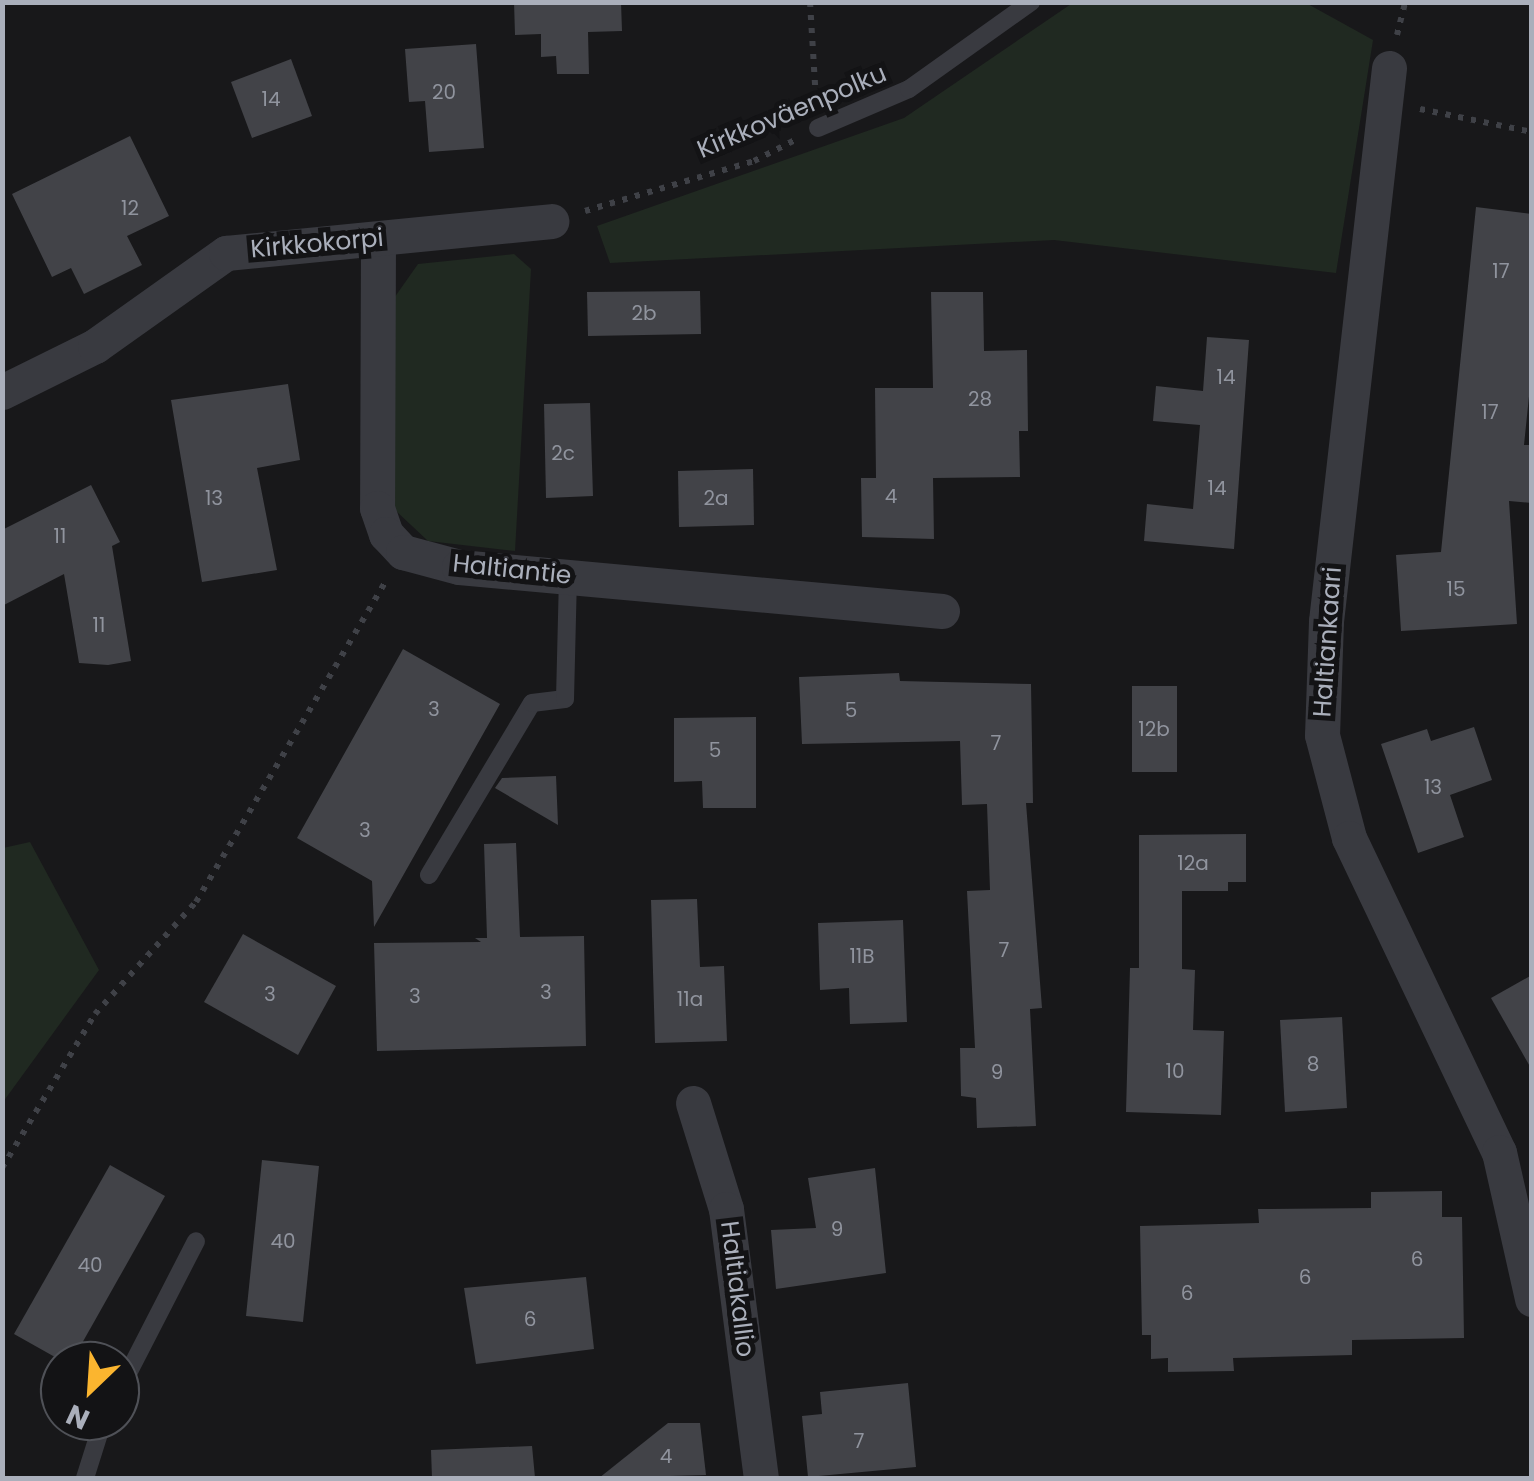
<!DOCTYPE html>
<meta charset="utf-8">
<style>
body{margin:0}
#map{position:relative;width:1534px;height:1481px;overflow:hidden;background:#18181a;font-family:Poppins,sans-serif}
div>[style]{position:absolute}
.green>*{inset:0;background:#202921}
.building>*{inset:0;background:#424348}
.path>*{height:6px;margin-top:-3px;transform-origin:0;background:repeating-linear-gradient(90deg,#3f4147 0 5px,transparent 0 13px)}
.service>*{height:18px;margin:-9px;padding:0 9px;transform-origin:9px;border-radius:9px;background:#393a40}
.minor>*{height:35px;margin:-17.5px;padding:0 17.5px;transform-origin:17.5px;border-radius:17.5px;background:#393a40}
span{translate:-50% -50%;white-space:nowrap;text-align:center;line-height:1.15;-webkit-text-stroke:10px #131315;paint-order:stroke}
.number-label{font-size:20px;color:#90949e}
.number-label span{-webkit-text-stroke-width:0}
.street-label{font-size:25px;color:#aaafbb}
.frame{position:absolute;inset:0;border:5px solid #aaafbb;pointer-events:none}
.north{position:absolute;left:40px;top:1341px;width:100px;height:100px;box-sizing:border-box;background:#131315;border:2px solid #4f5157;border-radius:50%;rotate:205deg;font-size:28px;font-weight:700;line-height:40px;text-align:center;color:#aaafbb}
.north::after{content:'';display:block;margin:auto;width:35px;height:45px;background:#fbb52f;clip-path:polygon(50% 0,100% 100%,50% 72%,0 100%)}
</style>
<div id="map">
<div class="green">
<i style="clip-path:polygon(1074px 2px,1306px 3px,1373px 40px,1336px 273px,1054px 240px,610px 263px,597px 226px,904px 118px)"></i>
<i style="clip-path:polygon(514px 254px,531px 269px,515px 551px,428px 541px,395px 510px,392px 301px,418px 264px)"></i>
<i style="clip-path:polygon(30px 842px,99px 970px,3px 1102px,3px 848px)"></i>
</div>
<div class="building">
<i style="clip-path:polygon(514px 2px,621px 2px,622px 31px,588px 32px,589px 74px,557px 74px,556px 56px,541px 57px,541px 34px,515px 35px)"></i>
<i style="clip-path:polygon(476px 44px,484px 148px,429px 152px,425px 101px,409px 102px,405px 49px)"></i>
<i style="clip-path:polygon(291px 59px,312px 116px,252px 138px,231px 82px)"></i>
<i style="clip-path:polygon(130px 136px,169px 216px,127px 236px,142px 265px,84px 294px,71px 268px,52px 277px,12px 194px)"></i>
<i style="clip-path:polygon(1476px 207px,1532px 214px,1532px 367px,1524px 445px,1532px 445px,1532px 503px,1509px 501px,1517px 624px,1401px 631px,1396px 555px,1441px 552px)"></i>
<i style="clip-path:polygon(700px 291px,701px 334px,588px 336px,587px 292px)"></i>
<i style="clip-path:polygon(931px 292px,983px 292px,984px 351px,1027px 350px,1028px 431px,1019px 431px,1020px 477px,933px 478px,934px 539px,862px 537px,861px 478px,876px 478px,875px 388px,933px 388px)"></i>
<i style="clip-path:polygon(1207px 337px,1249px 340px,1234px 549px,1144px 541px,1147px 504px,1193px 509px,1200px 425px,1153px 421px,1156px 386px,1203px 391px)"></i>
<i style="clip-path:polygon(288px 384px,300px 460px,257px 468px,277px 570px,202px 582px,171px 400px)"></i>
<i style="clip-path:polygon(590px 403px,593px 496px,546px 498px,544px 404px)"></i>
<i style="clip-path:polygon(753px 469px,754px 525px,679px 527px,678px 471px)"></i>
<i style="clip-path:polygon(91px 485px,120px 542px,112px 546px,131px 661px,108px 665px,79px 663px,64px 574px,2px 606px,2px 530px)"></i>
<i style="clip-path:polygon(403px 649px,500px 704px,374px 927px,372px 881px,297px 838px)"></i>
<i style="clip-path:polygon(899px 673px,900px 681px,1031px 684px,1033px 803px,1026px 803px,1042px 1008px,1030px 1009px,1036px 1126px,977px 1128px,976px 1098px,961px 1096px,960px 1048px,975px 1048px,967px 891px,990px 890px,987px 804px,962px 805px,960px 741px,802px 744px,799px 677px)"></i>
<i style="clip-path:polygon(1132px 686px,1177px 686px,1177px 772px,1132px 772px)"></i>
<i style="clip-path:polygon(756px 717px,756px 808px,703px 808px,702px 781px,674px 782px,674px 718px)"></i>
<i style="clip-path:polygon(1474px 727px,1492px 780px,1450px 795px,1464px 837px,1418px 853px,1381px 744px,1427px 729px,1431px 741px)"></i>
<i style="clip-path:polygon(556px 776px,558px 825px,495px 788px,502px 778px)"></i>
<i style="clip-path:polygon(1246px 834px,1246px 882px,1228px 882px,1228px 891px,1182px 891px,1182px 969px,1195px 970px,1193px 1030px,1224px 1031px,1221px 1115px,1126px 1112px,1130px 968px,1139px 968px,1139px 835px)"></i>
<i style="clip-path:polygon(516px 843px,520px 937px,584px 936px,586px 1046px,377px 1051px,374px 943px,481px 942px,475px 938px,487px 938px,484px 844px)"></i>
<i style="clip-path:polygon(697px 899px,700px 967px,724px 966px,727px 1041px,655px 1043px,651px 900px)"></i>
<i style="clip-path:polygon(903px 920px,907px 1022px,850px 1024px,849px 988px,820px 990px,818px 923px)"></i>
<i style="clip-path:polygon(243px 934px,336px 986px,298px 1055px,204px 1002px)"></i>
<i style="clip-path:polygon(1532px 975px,1532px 1070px,1491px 998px)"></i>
<i style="clip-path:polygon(1342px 1017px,1347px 1108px,1285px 1112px,1280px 1020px)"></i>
<i style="clip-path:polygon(262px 1160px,319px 1166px,303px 1322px,246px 1316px)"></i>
<i style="clip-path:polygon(110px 1165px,165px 1196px,72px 1361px,62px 1361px,14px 1334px)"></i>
<i style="clip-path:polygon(875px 1168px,886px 1273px,776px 1289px,771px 1230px,816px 1228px,808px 1178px)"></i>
<i style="clip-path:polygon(1442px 1191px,1442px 1217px,1462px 1217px,1464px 1338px,1352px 1340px,1352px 1355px,1233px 1358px,1234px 1371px,1168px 1372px,1168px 1358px,1151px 1359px,1151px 1335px,1142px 1335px,1140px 1226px,1259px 1223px,1258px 1209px,1371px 1208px,1371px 1192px)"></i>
<i style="clip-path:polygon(586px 1277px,594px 1349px,476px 1364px,464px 1288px)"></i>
<i style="clip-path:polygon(908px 1383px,916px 1467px,808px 1477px,802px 1416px,822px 1414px,820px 1392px)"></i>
<i style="clip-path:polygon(668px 1423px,700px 1423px,706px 1475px,599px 1478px)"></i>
<i style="clip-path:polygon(532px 1446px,535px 1478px,432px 1478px,431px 1450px)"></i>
</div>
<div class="path">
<i style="left:810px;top:2px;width:99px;rotate:86.5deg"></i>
<i style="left:1397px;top:35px;width:34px;rotate:-76deg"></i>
<i style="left:1420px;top:109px;width:114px;rotate:11.6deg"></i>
<i style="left:585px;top:211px;width:176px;rotate:-16.5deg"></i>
<i style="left:754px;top:161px;width:46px;rotate:-27.1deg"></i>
<i style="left:2px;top:1168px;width:180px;rotate:-58.9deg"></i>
<i style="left:95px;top:1014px;width:151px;rotate:-48deg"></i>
<i style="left:196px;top:902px;width:371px;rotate:-59.4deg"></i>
</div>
<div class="service">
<i style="left:818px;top:128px;width:99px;rotate:-23.2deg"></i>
<i style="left:909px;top:89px;width:150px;rotate:-35.5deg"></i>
<i style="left:429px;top:875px;width:200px;rotate:-59.1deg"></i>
<i style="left:532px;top:703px;width:33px;rotate:-7deg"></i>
<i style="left:565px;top:699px;width:123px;rotate:-88.6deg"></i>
<i style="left:120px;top:1389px;width:166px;rotate:-62.8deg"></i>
<i style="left:85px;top:1478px;width:60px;rotate:-72.5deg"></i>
</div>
<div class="minor">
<i style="left:1389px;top:68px;width:557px;rotate:96.5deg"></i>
<i style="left:1326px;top:621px;width:114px;rotate:92deg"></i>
<i style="left:1322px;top:735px;width:106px;rotate:75.3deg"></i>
<i style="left:1349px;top:838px;width:348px;rotate:64.5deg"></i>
<i style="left:1499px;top:1152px;width:151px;rotate:77.3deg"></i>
<i style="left:378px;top:239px;width:269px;rotate:90.2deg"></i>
<i style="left:377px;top:508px;width:28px;rotate:71deg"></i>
<i style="left:386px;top:534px;width:25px;rotate:47deg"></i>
<i style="left:403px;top:552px;width:58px;rotate:15deg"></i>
<i style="left:459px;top:567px;width:485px;rotate:5.2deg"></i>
<i style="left:2px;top:392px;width:104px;rotate:-26.3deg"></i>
<i style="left:95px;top:346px;width:161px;rotate:-35.4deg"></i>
<i style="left:226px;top:253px;width:327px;rotate:-5.6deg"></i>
<i style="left:693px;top:1103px;width:111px;rotate:72.7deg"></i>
<i style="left:726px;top:1209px;width:271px;rotate:82.6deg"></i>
</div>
<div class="number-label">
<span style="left:444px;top:92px">20</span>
<span style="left:271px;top:99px">14</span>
<span style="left:130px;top:208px">12</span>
<span style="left:1501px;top:271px">17</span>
<span style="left:644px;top:313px">2b</span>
<span style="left:1226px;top:377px">14</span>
<span style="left:980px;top:399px">28</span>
<span style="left:1490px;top:412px">17</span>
<span style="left:563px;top:453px">2c</span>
<span style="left:1217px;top:488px">14</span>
<span style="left:891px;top:496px">4</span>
<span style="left:214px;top:498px">13</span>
<span style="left:716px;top:498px">2a</span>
<span style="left:60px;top:536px">11</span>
<span style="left:1456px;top:589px">15</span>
<span style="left:99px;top:625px">11</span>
<span style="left:434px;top:709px">3</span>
<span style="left:851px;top:710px">5</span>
<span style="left:1154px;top:729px">12b</span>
<span style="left:996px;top:743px">7</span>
<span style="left:715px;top:750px">5</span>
<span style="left:1433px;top:787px">13</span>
<span style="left:365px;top:830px">3</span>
<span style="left:1193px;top:863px">12a</span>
<span style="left:1004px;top:950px">7</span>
<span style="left:862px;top:956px">11B</span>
<span style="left:546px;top:992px">3</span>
<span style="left:270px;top:994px">3</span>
<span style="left:415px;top:996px">3</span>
<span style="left:690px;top:999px">11a</span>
<span style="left:1313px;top:1064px">8</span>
<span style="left:1175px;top:1071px">10</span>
<span style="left:997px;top:1072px">9</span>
<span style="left:837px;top:1229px">9</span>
<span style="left:283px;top:1241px">40</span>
<span style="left:1417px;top:1259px">6</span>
<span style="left:90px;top:1265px">40</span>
<span style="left:1305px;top:1277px">6</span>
<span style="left:1187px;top:1293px">6</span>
<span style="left:530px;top:1319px">6</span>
<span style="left:859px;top:1441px">7</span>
<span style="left:666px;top:1456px">4</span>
</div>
<div class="street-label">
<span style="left:792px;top:112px;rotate:-23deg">Kirkkoväenpolku</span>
<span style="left:317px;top:244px;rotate:-5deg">Kirkkokorpi</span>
<span style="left:512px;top:570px;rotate:6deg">Haltiantie</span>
<span style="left:1328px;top:642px;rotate:-86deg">Haltiankaari</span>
<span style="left:737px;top:1289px;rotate:83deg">Haltiakallio</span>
</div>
<div class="frame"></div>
<div class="north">N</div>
</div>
